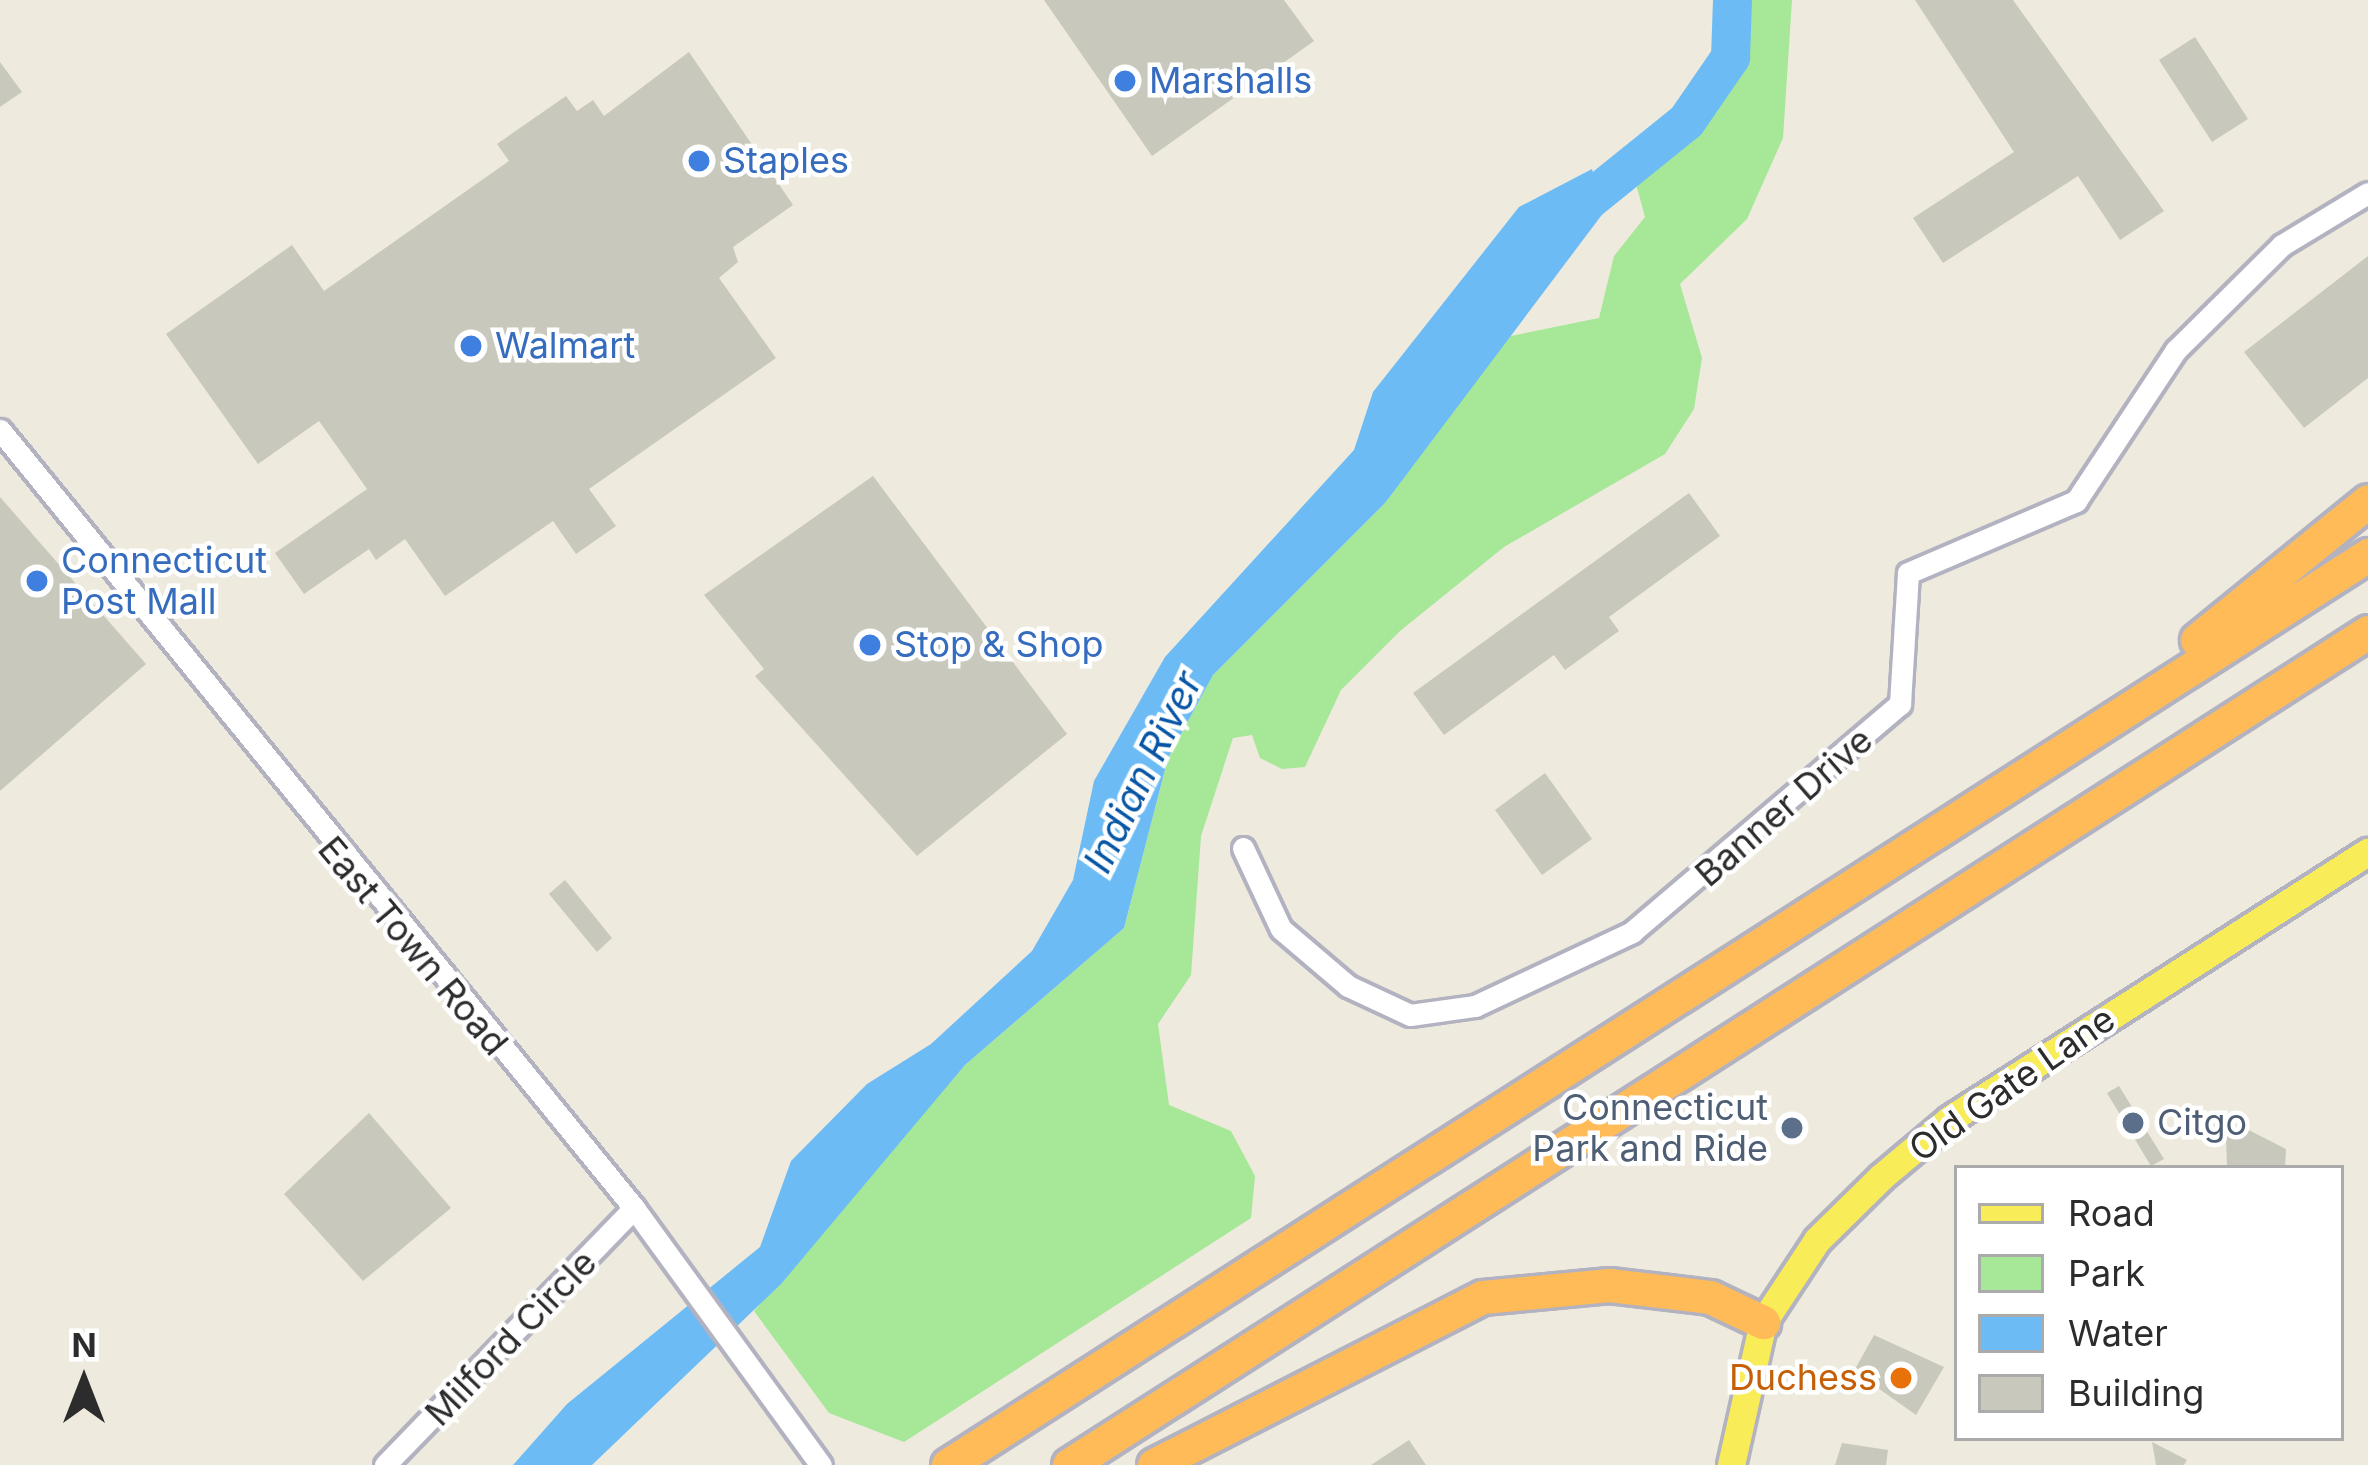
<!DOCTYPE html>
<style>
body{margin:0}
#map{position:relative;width:2368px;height:1465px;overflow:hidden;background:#eeeade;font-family:Inter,sans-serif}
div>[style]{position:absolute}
.green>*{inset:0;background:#a6e798}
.water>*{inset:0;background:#6cbbf5}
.river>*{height:39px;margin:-19.5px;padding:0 19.5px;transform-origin:19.5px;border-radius:19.5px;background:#6cbbf5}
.building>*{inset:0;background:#c9c8bc}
.roads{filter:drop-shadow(3px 0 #b2b2c0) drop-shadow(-3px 0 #b2b2c0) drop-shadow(0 3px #b2b2c0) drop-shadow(0 -3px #b2b2c0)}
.minor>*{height:21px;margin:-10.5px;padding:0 10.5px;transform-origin:10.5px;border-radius:10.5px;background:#fff}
.major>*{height:27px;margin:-13.5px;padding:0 13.5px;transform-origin:13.5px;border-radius:13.5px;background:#f8ec59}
.highway>*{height:33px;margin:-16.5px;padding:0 16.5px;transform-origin:16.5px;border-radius:16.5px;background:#ffbb58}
.dots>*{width:33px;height:33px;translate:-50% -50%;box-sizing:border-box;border:6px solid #fff;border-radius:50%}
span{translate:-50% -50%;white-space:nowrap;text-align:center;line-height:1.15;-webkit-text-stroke:9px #fff;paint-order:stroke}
.shop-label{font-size:36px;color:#366cbe}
.left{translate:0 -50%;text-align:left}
.street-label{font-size:36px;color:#2c2c2c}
.service-label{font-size:36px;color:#4e5e75}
.right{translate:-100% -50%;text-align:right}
.food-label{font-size:36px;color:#c56008}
.water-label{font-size:39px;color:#0756a5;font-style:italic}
.legend{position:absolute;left:1954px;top:1165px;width:390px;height:276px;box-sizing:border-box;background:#fff;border:3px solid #ababab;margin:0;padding:15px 21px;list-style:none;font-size:36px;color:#2c2c2c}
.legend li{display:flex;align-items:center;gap:24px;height:60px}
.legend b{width:60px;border:3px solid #ababab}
.north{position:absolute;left:24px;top:1321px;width:120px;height:120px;-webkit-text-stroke:9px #fff;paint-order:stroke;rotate:0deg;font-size:33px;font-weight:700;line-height:48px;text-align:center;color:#2c2c2c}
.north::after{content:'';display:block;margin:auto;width:42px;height:54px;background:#2c2c2c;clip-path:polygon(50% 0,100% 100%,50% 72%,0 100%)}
</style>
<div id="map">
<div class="green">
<i style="clip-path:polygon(1741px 0,1792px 0,1783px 138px,1747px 219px,1680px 284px,1702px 358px,1694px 409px,1665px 454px,1504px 547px,1400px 631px,1341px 690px,1305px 767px,1282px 769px,1260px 758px,1252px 735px,1233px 738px,1201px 836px,1191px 975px,1158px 1024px,1169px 1105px,1231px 1131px,1255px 1176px,1251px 1218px,904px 1442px,829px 1413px,754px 1311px,965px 1065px,1124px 928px,1168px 758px,1213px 675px,1385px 503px,1501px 338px,1599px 318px,1614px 256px,1645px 217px,1627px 151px,1729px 74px)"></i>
</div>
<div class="water">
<i style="clip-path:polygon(1592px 169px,1604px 212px,1385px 503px,1213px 675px,1168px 758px,1124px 928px,965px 1065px,781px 1284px,592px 1465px,513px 1465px,567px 1404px,760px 1247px,791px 1161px,867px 1084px,931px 1044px,1032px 951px,1073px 880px,1094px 781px,1165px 657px,1354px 450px,1373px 392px,1519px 207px)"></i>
</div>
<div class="river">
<i style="left:1562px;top:221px;width:159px;rotate:-38.9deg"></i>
<i style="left:1686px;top:121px;width:78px;rotate:-55.5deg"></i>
<i style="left:1730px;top:57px;width:57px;rotate:-88deg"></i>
</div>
<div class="building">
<i style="clip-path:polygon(1044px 0,1284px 0,1314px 41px,1152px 156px)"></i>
<i style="clip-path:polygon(1915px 0,2013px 0,2164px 211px,2120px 240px,2078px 176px,1943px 263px,1913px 218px,2014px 152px)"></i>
<i style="clip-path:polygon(2195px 37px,2248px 119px,2212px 142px,2159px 60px)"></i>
<i style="clip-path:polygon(689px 52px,793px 205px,733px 247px,738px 262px,719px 278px,776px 358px,589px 489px,616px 526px,576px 554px,553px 521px,445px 596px,405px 539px,376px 560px,369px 549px,304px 594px,275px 553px,367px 489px,319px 421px,258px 464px,166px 334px,292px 245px,324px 291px,509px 161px,497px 144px,566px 96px,577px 111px,593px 100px,604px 116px)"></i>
<i style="clip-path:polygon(0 62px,22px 92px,0 107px)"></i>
<i style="clip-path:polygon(2368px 256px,2368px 378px,2304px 428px,2244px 352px)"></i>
<i style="clip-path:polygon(873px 476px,1067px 734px,917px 856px,755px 676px,764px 669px,704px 595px)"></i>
<i style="clip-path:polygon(1689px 493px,1720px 536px,1609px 617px,1619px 631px,1565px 670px,1554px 655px,1444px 735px,1413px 693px)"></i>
<i style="clip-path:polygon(0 497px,146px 664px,0 791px)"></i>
<i style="clip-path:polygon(1545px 773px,1592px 839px,1542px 875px,1495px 810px)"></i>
<i style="clip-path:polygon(565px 880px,612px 938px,597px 952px,549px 894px)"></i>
<i style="clip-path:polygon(2119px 1086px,2164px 1159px,2151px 1166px,2107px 1093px)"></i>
<i style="clip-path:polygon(369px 1113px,451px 1208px,363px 1281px,284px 1194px)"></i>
<i style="clip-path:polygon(2241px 1126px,2286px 1149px,2285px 1168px,2227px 1168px,2226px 1136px)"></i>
<i style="clip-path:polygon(1874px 1335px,1944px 1367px,1916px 1415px,1854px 1371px)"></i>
<i style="clip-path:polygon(1409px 1440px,1426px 1465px,1371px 1465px)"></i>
<i style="clip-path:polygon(2152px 1442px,2187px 1460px,2184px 1465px,2156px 1465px)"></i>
<i style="clip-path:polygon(1842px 1443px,1888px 1450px,1886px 1465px,1835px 1465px)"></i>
</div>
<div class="roads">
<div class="minor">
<i style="left:0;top:430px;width:1004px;rotate:50.82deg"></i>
<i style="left:634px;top:1208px;width:318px;rotate:54deg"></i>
<i style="left:1243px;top:848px;width:89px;rotate:64.9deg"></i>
<i style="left:1281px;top:929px;width:88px;rotate:40.4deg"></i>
<i style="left:1348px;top:986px;width:68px;rotate:25.1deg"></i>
<i style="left:1410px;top:1015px;width:66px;rotate:-7.9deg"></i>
<i style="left:1475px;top:1006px;width:174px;rotate:-25.2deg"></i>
<i style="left:1632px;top:932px;width:352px;rotate:-40.4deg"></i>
<i style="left:1900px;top:704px;width:131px;rotate:-86.5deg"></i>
<i style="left:1908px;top:573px;width:183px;rotate:-23.2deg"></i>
<i style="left:2076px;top:501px;width:181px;rotate:-56.5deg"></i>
<i style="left:2176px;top:350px;width:149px;rotate:-44.7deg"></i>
<i style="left:2282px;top:245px;width:100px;rotate:-31.2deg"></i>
<i style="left:385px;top:1465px;width:358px;rotate:-45.9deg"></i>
</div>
<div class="major">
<i style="left:1731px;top:1465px;width:147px;rotate:-77.4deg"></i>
<i style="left:1763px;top:1322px;width:98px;rotate:-56.6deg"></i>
<i style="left:1817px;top:1240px;width:90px;rotate:-44.5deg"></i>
<i style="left:1881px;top:1177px;width:90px;rotate:-40deg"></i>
<i style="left:1950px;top:1119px;width:496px;rotate:-32.6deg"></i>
</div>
<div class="highway">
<i style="left:2197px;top:640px;width:220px;rotate:-39.1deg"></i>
<i style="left:948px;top:1465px;width:1687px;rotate:-32.65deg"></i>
<i style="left:1069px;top:1465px;width:1543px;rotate:-32.67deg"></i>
<i style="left:1154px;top:1465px;width:369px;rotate:-27.1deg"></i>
<i style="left:1483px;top:1297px;width:127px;rotate:-5.4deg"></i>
<i style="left:1609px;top:1285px;width:102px;rotate:6.8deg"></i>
<i style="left:1710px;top:1297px;width:59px;rotate:25.3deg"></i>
</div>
</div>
<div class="dots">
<i style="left:1125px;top:81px;background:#3f7fe0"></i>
<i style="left:699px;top:161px;background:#3f7fe0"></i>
<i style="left:471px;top:346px;background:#3f7fe0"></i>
<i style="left:37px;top:581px;background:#3f7fe0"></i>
<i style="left:870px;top:645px;background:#3f7fe0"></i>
<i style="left:2133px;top:1123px;background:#5c6f8a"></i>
<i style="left:1792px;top:1128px;background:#5c6f8a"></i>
<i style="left:1901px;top:1378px;background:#e8710a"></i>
</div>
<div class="shop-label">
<span class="left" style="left:1149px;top:81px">Marshalls</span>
<span class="left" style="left:723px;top:161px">Staples</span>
<span class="left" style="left:495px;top:346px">Walmart</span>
<span class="left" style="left:61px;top:581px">Connecticut<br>Post Mall</span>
<span class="left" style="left:894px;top:645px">Stop &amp; Shop</span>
</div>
<div class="street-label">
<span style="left:1784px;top:807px;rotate:-41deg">Banner Drive</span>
<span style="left:413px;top:946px;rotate:50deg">East Town Road</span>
<span style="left:2012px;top:1084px;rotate:-35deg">Old Gate Lane</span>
<span style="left:511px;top:1338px;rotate:-46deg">Milford Circle</span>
</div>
<div class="service-label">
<span class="right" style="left:1768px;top:1128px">Connecticut<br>Park and Ride</span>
<span class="left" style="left:2157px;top:1123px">Citgo</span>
</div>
<div class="food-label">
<span class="right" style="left:1877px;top:1378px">Duchess</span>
</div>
<div class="water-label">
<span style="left:1143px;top:772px;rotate:-64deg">Indian River</span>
</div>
<ul class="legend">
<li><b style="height:15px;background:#f8ec59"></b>Road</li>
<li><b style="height:33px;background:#a6e798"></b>Park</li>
<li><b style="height:33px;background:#6cbbf5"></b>Water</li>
<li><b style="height:33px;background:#c9c8bc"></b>Building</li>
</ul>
<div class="north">N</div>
</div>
